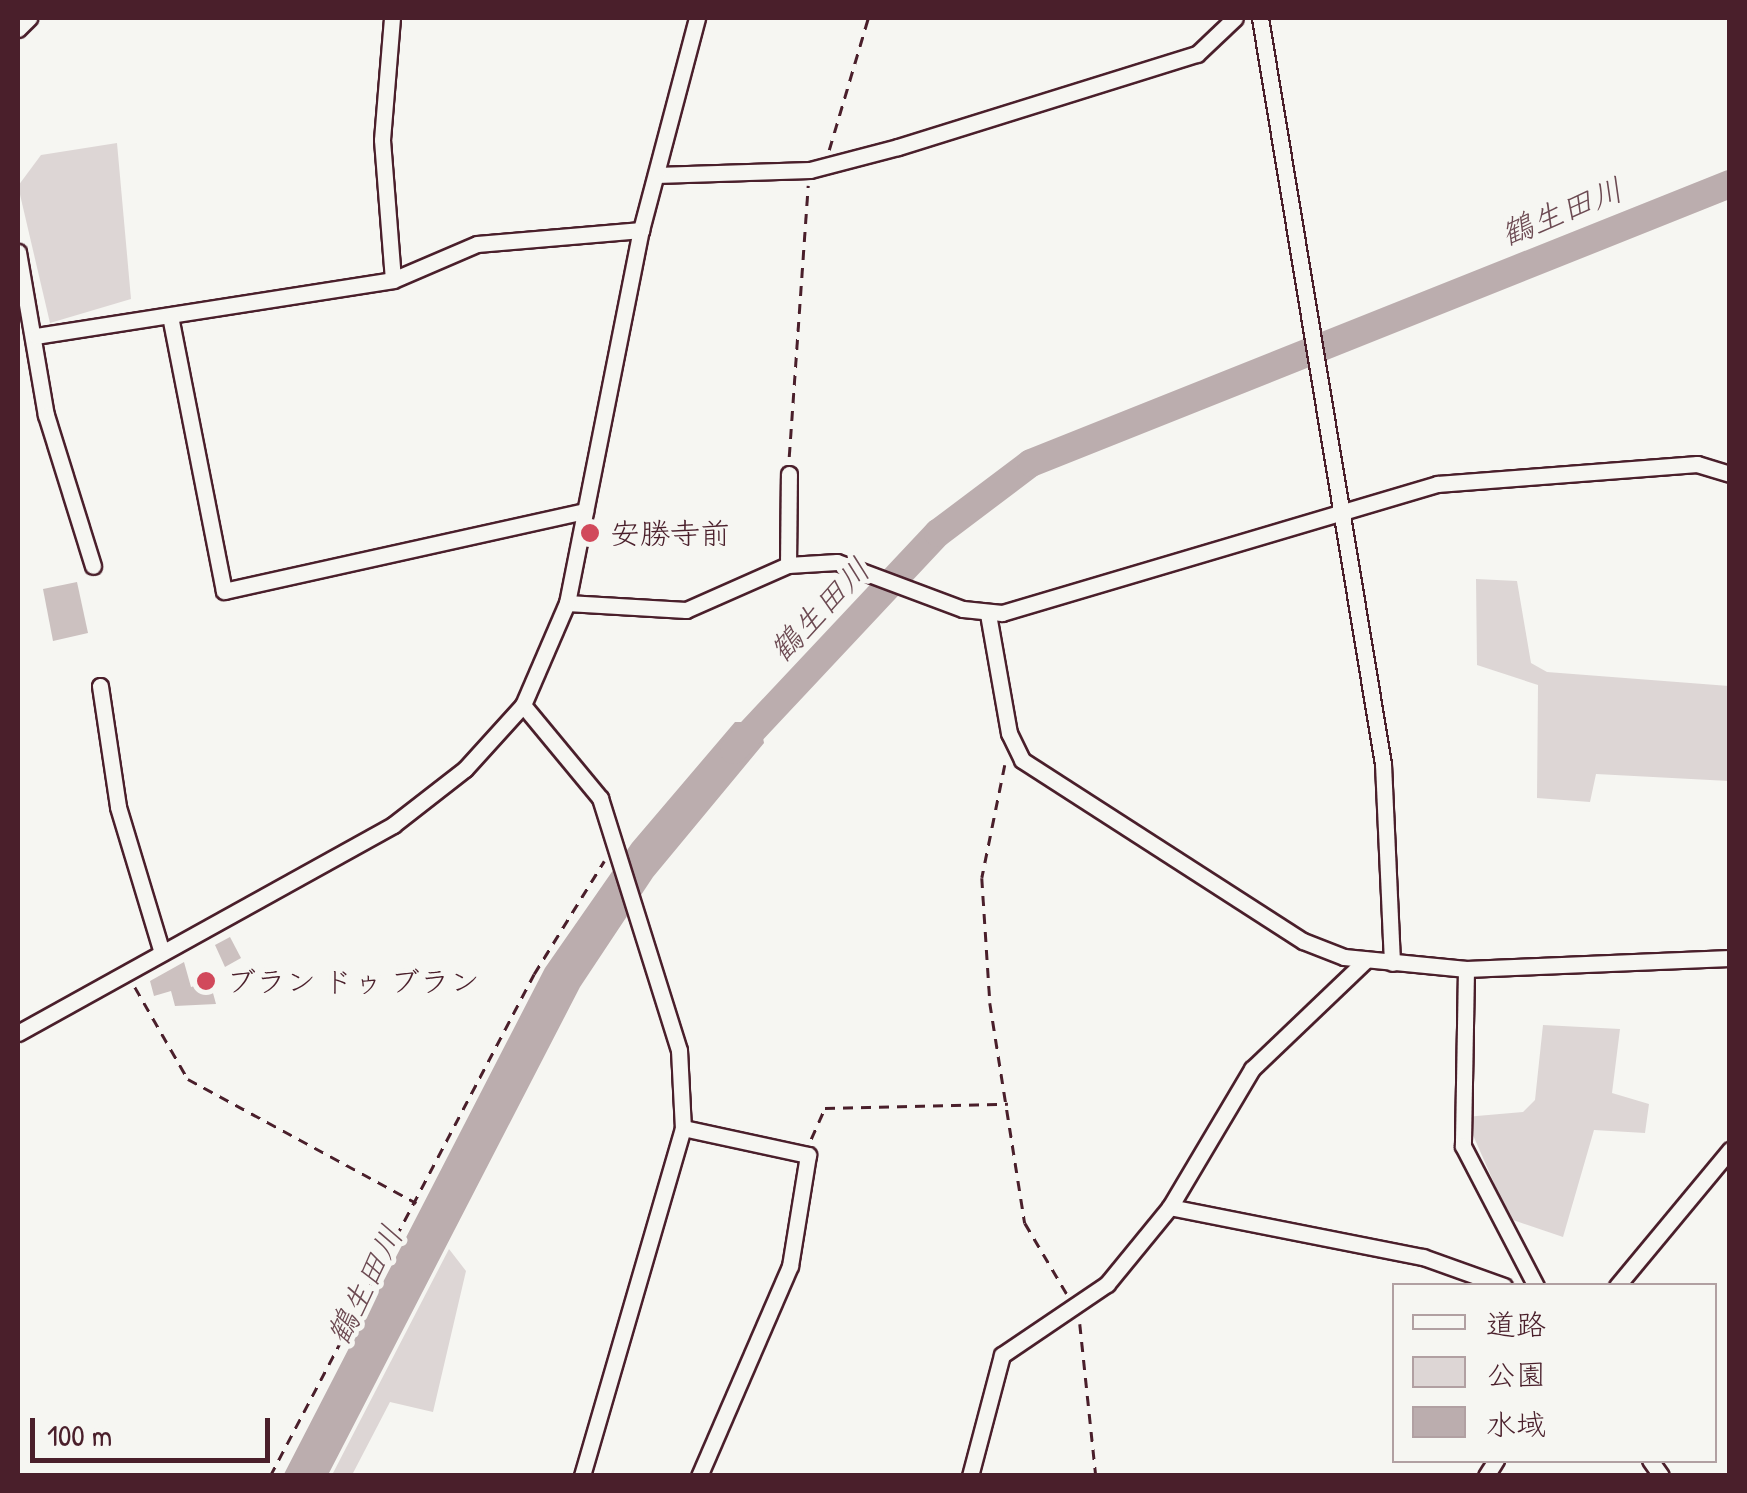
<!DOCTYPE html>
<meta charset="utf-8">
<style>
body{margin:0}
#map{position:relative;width:1747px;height:1493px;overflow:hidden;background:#f6f6f2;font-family:"Patrick Hand","Klee One",sans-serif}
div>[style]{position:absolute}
.green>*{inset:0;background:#ddd6d5}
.water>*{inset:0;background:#bbadae}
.river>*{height:28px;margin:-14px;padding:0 14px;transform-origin:14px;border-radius:14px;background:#bbadae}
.building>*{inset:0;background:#ccc1c0}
.path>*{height:2.5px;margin-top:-1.25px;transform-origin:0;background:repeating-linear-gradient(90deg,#4a1f2b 0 10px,transparent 0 18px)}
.roads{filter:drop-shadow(2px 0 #4a1f2b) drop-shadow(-2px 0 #4a1f2b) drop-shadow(0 2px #4a1f2b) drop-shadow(0 -2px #4a1f2b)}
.minor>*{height:15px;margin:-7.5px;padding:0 7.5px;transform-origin:7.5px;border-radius:7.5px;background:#f6f6f2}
.dots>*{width:28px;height:28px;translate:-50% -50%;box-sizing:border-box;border:5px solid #f6f6f2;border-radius:50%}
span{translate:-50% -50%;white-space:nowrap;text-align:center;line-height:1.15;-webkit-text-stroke:10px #f6f6f2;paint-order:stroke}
.poi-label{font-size:30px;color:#4a1f2b}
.left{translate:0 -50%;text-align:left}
.water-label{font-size:32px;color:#6c4a52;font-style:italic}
.frame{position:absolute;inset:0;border:20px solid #4a1f2b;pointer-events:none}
.legend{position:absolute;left:1392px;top:1283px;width:325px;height:180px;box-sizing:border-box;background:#f6f6f2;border:2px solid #b1a0a2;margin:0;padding:12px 18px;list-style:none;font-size:30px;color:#4a1f2b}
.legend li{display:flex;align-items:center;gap:20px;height:50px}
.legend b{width:50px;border:2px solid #b1a0a2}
.scale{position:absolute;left:30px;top:1418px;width:240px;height:45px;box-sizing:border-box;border:5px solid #4a1f2b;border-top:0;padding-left:12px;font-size:30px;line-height:35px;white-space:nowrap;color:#4a1f2b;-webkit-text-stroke:8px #f6f6f2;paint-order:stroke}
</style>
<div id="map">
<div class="green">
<i style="clip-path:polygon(117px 143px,131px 299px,50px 323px,18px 186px,41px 155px)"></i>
<i style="clip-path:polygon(1476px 579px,1517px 581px,1531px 663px,1547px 672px,1729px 686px,1729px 781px,1596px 774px,1590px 802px,1537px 798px,1538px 685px,1477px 665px)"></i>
<i style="clip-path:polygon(1543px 1025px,1620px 1029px,1612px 1093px,1649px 1104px,1645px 1133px,1594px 1130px,1563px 1237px,1510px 1219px,1465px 1117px,1523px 1112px,1535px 1100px)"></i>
<i style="clip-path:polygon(449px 1249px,466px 1271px,433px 1412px,390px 1402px,352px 1475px,332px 1475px)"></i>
</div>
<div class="water">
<i style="clip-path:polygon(735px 722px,760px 722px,764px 743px,653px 877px,580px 987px,328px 1475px,283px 1476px,545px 968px,632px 843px)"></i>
</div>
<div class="river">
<i style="left:734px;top:750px;width:298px;rotate:-46.8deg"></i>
<i style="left:938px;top:533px;width:116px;rotate:-37deg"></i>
<i style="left:1031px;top:463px;width:753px;rotate:-21.76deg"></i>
</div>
<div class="building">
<i style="clip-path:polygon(77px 582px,88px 633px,53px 641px,43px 589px)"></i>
<i style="clip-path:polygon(230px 937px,241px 958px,225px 967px,215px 945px)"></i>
<i style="clip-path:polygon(184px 962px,191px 987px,210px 982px,216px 1004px,175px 1006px,171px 991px,154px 996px,150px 981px)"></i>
</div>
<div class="path">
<i style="left:829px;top:150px;width:138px;rotate:-73.5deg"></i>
<i style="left:789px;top:457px;width:272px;rotate:-86deg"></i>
<i style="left:1005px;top:765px;width:115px;rotate:101.5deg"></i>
<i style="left:982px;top:878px;width:125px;rotate:86.3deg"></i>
<i style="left:990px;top:1003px;width:223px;rotate:81deg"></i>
<i style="left:1025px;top:1223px;width:82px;rotate:59.4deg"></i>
<i style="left:135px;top:987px;width:106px;rotate:60.1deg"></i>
<i style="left:188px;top:1079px;width:260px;rotate:28.5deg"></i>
<i style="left:811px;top:1139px;width:34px;rotate:-66deg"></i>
<i style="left:825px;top:1108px;width:183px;rotate:-1.3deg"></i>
<i style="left:1080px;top:1324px;width:153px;rotate:84deg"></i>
<i style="left:270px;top:1476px;width:567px;rotate:-62.26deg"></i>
<i style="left:534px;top:974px;width:133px;rotate:-58.2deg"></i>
</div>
<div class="roads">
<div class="minor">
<i style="left:392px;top:18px;width:122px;rotate:94.7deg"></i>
<i style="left:382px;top:140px;width:140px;rotate:85.5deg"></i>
<i style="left:1260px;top:18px;width:756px;rotate:80.64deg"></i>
<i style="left:1383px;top:764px;width:199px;rotate:87.4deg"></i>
<i style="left:18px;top:29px;width:16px;rotate:-45deg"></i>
<i style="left:656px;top:175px;width:154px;rotate:-1.9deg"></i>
<i style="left:810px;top:170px;width:91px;rotate:-14.6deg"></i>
<i style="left:898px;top:147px;width:313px;rotate:-17.3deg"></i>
<i style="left:1197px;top:54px;width:52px;rotate:-43.5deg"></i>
<i style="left:18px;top:252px;width:165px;rotate:80.3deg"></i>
<i style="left:46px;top:415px;width:158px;rotate:72.7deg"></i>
<i style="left:171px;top:321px;width:275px;rotate:78.9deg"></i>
<i style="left:224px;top:591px;width:370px;rotate:-12.5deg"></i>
<i style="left:36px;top:336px;width:361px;rotate:-8.9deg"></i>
<i style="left:393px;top:280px;width:91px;rotate:-23.2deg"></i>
<i style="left:477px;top:244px;width:165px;rotate:-4.9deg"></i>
<i style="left:788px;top:565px;width:91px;rotate:-89.4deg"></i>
<i style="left:567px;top:603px;width:119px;rotate:3.4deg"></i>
<i style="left:686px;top:610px;width:111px;rotate:-23.8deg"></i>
<i style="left:788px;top:565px;width:49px;rotate:-3.5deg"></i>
<i style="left:837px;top:562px;width:134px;rotate:20.5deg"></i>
<i style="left:963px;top:609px;width:39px;rotate:6deg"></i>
<i style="left:1002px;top:613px;width:454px;rotate:-16.5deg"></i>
<i style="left:1437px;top:484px;width:261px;rotate:-4.4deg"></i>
<i style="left:1697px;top:464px;width:34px;rotate:17deg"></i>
<i style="left:988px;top:614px;width:121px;rotate:80deg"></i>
<i style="left:1009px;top:733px;width:30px;rotate:64deg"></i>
<i style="left:1022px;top:760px;width:334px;rotate:32.8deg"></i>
<i style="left:1303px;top:941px;width:44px;rotate:21.3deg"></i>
<i style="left:1344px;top:957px;width:123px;rotate:5.6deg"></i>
<i style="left:1466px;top:969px;width:264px;rotate:-2.4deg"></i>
<i style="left:100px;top:686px;width:122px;rotate:81.5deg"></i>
<i style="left:118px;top:807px;width:152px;rotate:73.2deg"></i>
<i style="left:523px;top:705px;width:121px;rotate:50.4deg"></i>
<i style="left:600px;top:798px;width:264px;rotate:72.6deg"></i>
<i style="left:679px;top:1050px;width:78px;rotate:87.1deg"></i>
<i style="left:683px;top:1128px;width:362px;rotate:106.2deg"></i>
<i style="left:1466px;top:969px;width:177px;rotate:91deg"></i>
<i style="left:1463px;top:1146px;width:158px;rotate:62.5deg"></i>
<i style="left:18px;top:1033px;width:429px;rotate:-29deg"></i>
<i style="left:393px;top:825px;width:91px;rotate:-37.9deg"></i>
<i style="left:465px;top:769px;width:86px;rotate:-47.8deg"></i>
<i style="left:523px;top:705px;width:111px;rotate:-66.7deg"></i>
<i style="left:567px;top:603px;width:380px;rotate:-78.8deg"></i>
<i style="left:641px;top:230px;width:219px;rotate:-75.2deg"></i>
<i style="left:683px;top:1128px;width:128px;rotate:12.2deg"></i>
<i style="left:808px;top:1155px;width:112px;rotate:99.2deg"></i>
<i style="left:790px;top:1266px;width:229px;rotate:113.4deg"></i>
<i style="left:1170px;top:1207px;width:258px;rotate:11.2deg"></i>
<i style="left:1423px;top:1257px;width:86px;rotate:19.7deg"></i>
<i style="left:1617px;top:1286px;width:177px;rotate:-50.3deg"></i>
<i style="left:1650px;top:1460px;width:19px;rotate:55deg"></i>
<i style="left:970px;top:1476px;width:125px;rotate:-75.2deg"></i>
<i style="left:1002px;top:1355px;width:127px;rotate:-34.1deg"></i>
<i style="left:1107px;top:1284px;width:99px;rotate:-50.7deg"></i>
<i style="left:1170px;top:1207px;width:161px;rotate:-59.3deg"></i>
<i style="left:1252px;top:1069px;width:158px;rotate:-43.7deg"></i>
<i style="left:1486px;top:1476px;width:19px;rotate:-58deg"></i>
</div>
</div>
<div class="dots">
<i style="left:590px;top:533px;background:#d1495b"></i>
<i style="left:206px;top:981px;background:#d1495b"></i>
</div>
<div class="poi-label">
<span class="left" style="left:610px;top:533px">安勝寺前</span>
<span class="left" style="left:226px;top:981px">ブラン ドゥ ブラン</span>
</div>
<div class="water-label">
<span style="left:1562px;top:212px;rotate:-22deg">鶴生田川</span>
<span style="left:820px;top:610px;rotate:-46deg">鶴生田川</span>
<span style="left:365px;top:1285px;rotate:-63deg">鶴生田川</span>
</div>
<div class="frame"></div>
<ul class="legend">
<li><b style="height:12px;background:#f6f6f2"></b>道路</li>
<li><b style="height:28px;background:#ddd6d5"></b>公園</li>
<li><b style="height:28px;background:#bbadae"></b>水域</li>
</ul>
<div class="scale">100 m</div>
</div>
